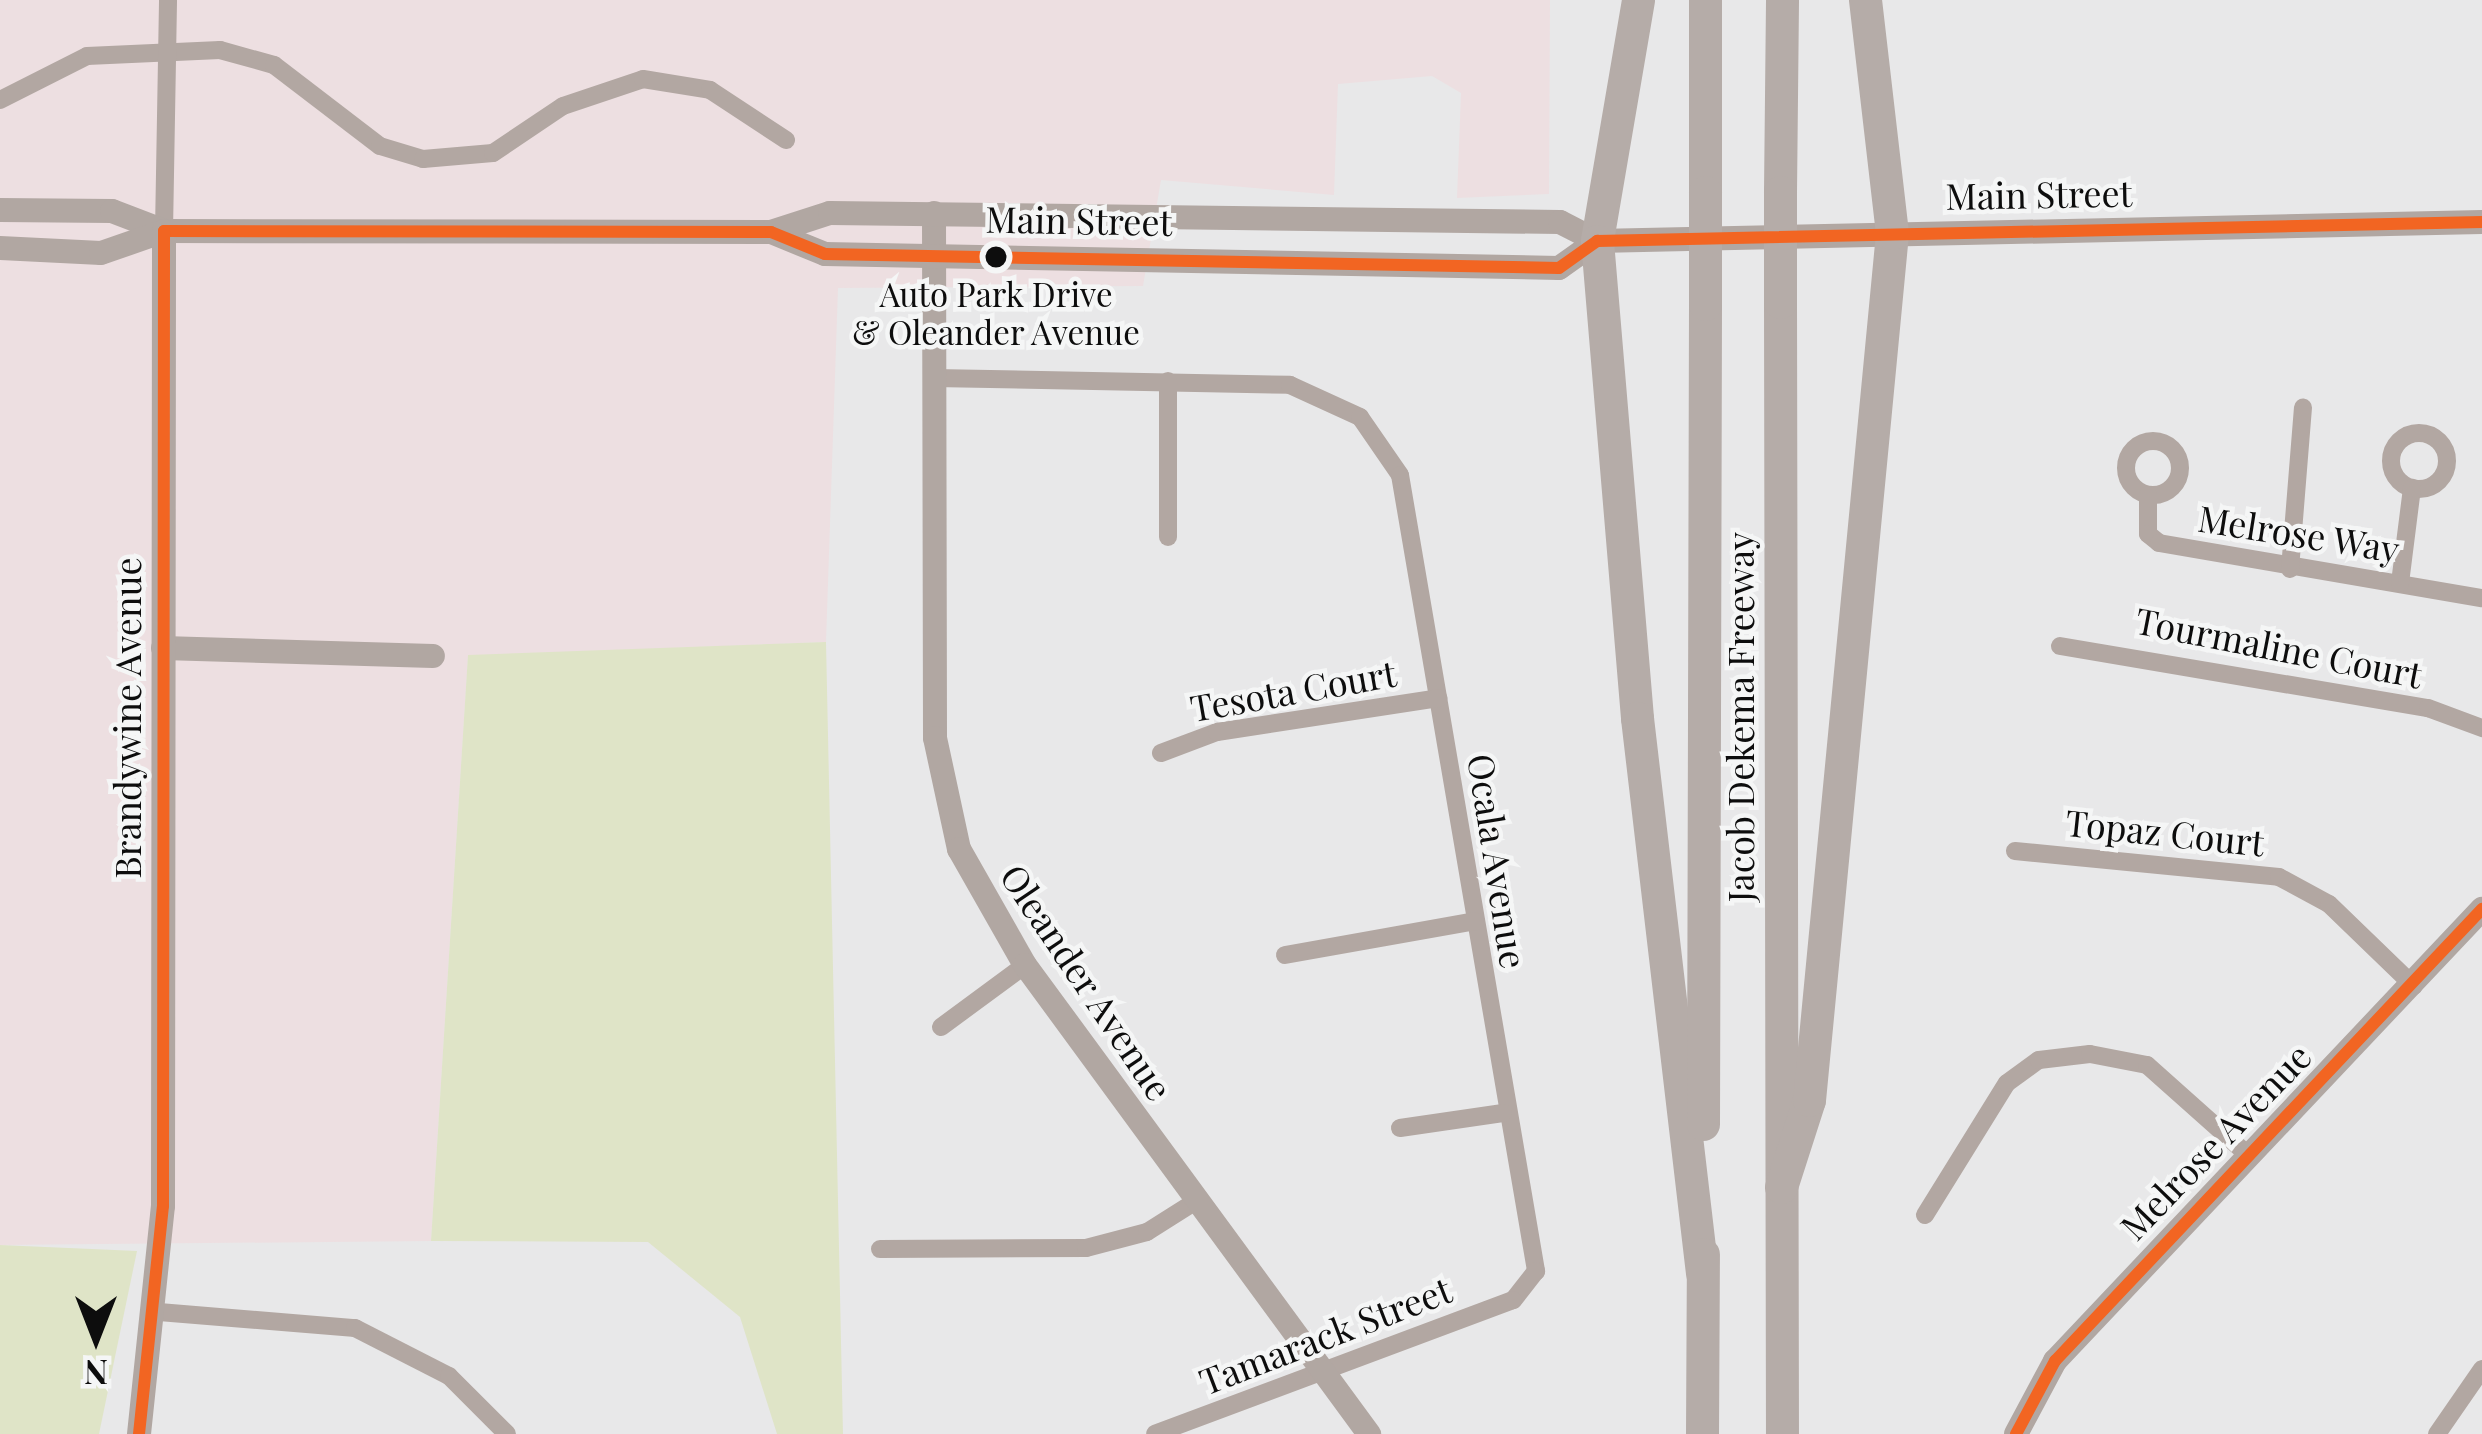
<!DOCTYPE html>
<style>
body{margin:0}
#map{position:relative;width:2482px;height:1434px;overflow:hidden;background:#e8e8e9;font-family:"Playfair Display",serif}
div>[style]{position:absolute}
.commercial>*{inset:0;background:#eddfe1}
.green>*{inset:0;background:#dfe4c7}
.street>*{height:18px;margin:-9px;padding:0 9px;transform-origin:9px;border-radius:9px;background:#b2a7a2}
.street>.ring{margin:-9px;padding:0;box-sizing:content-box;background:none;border:18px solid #b2a7a2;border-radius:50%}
.secondary>*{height:24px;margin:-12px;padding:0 12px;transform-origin:12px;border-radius:12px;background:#b1a7a2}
.highway>*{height:33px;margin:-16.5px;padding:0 16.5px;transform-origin:16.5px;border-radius:16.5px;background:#b5aca8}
.highway-bridge>*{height:33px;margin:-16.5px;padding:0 16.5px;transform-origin:16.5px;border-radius:16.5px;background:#b5aca8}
.bus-1>*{height:12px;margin:-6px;padding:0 6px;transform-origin:6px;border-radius:6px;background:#f26522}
.dots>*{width:33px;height:33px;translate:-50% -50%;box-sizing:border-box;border:6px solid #f5f6f6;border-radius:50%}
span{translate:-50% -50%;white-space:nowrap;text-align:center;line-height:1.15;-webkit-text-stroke:9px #f5f6f6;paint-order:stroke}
.bus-label{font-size:33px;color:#0d0d0d}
.street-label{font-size:36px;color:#0d0d0d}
.north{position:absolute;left:36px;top:1278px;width:120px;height:120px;-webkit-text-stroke:9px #f5f6f6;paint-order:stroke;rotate:180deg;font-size:33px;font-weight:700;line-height:48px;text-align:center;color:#0d0d0d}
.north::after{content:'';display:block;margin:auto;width:42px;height:54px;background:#0d0d0d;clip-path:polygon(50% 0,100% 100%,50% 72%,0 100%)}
</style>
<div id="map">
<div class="commercial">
<i style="clip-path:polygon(0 0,1550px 0,1549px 194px,1457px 198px,1461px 93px,1432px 76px,1338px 84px,1334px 195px,1161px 180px,1143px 286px,838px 288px,826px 642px,468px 656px,431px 1241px,0 1245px)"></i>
</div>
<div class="green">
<i style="clip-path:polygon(826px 642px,843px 1434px,777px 1434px,740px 1317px,648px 1242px,431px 1241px,468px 655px)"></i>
<i style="clip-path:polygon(0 1245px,137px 1251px,99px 1434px,0 1434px)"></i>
</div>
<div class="street">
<i style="left:0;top:100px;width:97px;rotate:-26.8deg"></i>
<i style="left:87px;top:56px;width:133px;rotate:-2.6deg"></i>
<i style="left:220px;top:50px;width:56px;rotate:15.5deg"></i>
<i style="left:274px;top:65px;width:133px;rotate:37.4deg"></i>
<i style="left:380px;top:146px;width:45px;rotate:16.8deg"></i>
<i style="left:423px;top:159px;width:70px;rotate:-4.9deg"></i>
<i style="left:493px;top:153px;width:84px;rotate:-33.9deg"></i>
<i style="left:563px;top:106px;width:84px;rotate:-18.6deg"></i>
<i style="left:643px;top:79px;width:68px;rotate:9.3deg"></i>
<i style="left:710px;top:90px;width:91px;rotate:33.3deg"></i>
<i style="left:164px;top:231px;width:231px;rotate:-89deg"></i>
<i style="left:934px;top:378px;width:356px;rotate:1.1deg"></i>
<i style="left:1290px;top:385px;width:77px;rotate:24.6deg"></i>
<i style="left:1360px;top:417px;width:70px;rotate:55.4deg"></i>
<i style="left:1400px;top:475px;width:808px;rotate:80.3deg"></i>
<i style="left:1536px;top:1271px;width:37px;rotate:128deg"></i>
<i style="left:1513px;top:1300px;width:382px;rotate:159.5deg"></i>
<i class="ring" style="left:2391px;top:433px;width:38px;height:38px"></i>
<i class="ring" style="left:2126px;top:441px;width:36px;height:36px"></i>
<i style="left:2148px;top:495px;width:39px;rotate:90deg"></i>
<i style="left:2148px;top:534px;width:14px;rotate:39deg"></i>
<i style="left:2159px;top:543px;width:328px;rotate:9.7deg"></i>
<i style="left:1168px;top:537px;width:156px;rotate:-90deg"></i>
<i style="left:2290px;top:569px;width:162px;rotate:-85.4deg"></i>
<i style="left:2400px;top:583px;width:96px;rotate:-82.8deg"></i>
<i style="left:2060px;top:646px;width:373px;rotate:9.6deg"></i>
<i style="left:2428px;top:708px;width:58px;rotate:20.3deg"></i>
<i style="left:1161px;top:753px;width:60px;rotate:-20.6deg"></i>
<i style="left:1217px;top:732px;width:224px;rotate:-8.7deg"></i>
<i style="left:2015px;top:851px;width:265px;rotate:5.6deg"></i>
<i style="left:2279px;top:877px;width:57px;rotate:28.4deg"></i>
<i style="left:2329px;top:904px;width:118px;rotate:44deg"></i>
<i style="left:1285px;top:955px;width:193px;rotate:-10.1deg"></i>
<i style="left:941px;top:1027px;width:104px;rotate:-36.4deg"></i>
<i style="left:1400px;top:1128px;width:104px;rotate:-8.3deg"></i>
<i style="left:1925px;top:1215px;width:155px;rotate:-58.2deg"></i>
<i style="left:2007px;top:1083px;width:39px;rotate:-36deg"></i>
<i style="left:2039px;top:1060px;width:51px;rotate:-6.7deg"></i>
<i style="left:2090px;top:1054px;width:58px;rotate:10.9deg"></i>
<i style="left:2147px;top:1065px;width:137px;rotate:41.7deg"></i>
<i style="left:880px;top:1249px;width:206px;rotate:-0.3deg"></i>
<i style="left:1086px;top:1248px;width:63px;rotate:-14.7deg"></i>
<i style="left:1147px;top:1232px;width:58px;rotate:-32.3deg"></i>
<i style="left:159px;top:1312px;width:197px;rotate:4.7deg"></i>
<i style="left:355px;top:1328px;width:106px;rotate:27.1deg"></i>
<i style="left:449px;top:1376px;width:82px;rotate:45deg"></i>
<i style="left:2437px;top:1434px;width:79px;rotate:-55.3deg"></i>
</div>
<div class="secondary">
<i style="left:0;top:210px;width:112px;rotate:0.5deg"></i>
<i style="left:112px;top:211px;width:56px;rotate:21deg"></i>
<i style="left:934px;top:213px;width:525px;rotate:89.89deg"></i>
<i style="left:935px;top:738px;width:114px;rotate:77.8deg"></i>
<i style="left:959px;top:849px;width:133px;rotate:60.4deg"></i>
<i style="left:1025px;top:965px;width:582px;rotate:53.74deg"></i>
<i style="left:771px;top:232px;width:58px;rotate:22.2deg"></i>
<i style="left:825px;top:254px;width:734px;rotate:1.09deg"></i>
<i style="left:1559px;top:268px;width:47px;rotate:-35.4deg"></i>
<i style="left:0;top:248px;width:101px;rotate:2.8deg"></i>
<i style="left:101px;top:253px;width:67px;rotate:-19.2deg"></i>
<i style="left:164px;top:231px;width:607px;rotate:0.09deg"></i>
<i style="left:771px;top:232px;width:62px;rotate:-17.9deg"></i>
<i style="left:830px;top:213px;width:730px;rotate:0.71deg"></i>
<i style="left:1560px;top:222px;width:42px;rotate:27.2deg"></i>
<i style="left:1597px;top:241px;width:885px;rotate:-1.23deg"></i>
<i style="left:163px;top:648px;width:270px;rotate:1.7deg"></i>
<i style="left:139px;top:1434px;width:229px;rotate:-84deg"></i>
<i style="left:163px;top:1206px;width:975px;rotate:-89.94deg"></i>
<i style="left:2016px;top:1434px;width:83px;rotate:-61.9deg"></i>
<i style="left:2055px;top:1361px;width:622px;rotate:-46.63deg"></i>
</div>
<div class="highway">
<i style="left:1638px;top:0;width:244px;rotate:99.7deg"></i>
<i style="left:1597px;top:241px;width:479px;rotate:85.2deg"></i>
<i style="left:1637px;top:718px;width:559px;rotate:83.32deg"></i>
<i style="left:1705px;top:192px;width:192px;rotate:-90deg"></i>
<i style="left:1780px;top:192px;width:192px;rotate:-89.4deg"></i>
<i style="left:1780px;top:302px;width:1132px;rotate:89.9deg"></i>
<i style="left:1703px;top:1124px;width:820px;rotate:-89.86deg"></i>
<i style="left:1781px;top:1187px;width:91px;rotate:-72.2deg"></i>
<i style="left:1809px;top:1100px;width:871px;rotate:-84.53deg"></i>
<i style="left:1892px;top:233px;width:235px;rotate:-96.6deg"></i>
<i style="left:1702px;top:1434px;width:180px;rotate:-89.7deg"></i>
</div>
<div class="highway-bridge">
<i style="left:1780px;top:302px;width:110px;rotate:-90deg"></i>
<i style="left:1705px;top:304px;width:112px;rotate:-90deg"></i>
</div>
<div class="bus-1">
<i style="left:164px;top:231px;width:607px;rotate:0.09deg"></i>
<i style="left:771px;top:232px;width:58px;rotate:22.2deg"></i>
<i style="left:825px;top:254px;width:734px;rotate:1.09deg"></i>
<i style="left:1559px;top:268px;width:47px;rotate:-35.4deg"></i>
<i style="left:1597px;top:241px;width:885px;rotate:-1.23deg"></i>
<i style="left:139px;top:1434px;width:229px;rotate:-84deg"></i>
<i style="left:163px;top:1206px;width:975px;rotate:-89.94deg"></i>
<i style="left:2016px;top:1434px;width:83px;rotate:-61.9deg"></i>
<i style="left:2055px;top:1361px;width:622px;rotate:-46.63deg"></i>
</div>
<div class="dots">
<i style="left:996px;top:257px;background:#0d0d0d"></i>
</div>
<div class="bus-label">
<span style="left:996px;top:313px">Auto Park Drive<br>&amp; Oleander Avenue</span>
</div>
<div class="street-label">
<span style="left:2039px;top:194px;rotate:-1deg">Main Street</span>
<span style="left:1079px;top:220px;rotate:1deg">Main Street</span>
<span style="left:2299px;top:533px;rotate:9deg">Melrose Way</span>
<span style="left:2279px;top:647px;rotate:11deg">Tourmaline Court</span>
<span style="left:1293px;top:690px;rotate:-10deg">Tesota Court</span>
<span style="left:1740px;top:717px;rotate:-90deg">Jacob Dekema Freeway</span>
<span style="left:127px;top:718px;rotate:-90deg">Brandywine Avenue</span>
<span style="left:2165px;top:832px;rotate:6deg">Topaz Court</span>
<span style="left:1498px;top:861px;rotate:81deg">Ocala Avenue</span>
<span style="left:1087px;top:982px;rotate:56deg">Oleander Avenue</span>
<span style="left:2215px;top:1141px;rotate:-46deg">Melrose Avenue</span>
<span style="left:1325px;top:1335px;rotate:-21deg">Tamarack Street</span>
</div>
<div class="north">N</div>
</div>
